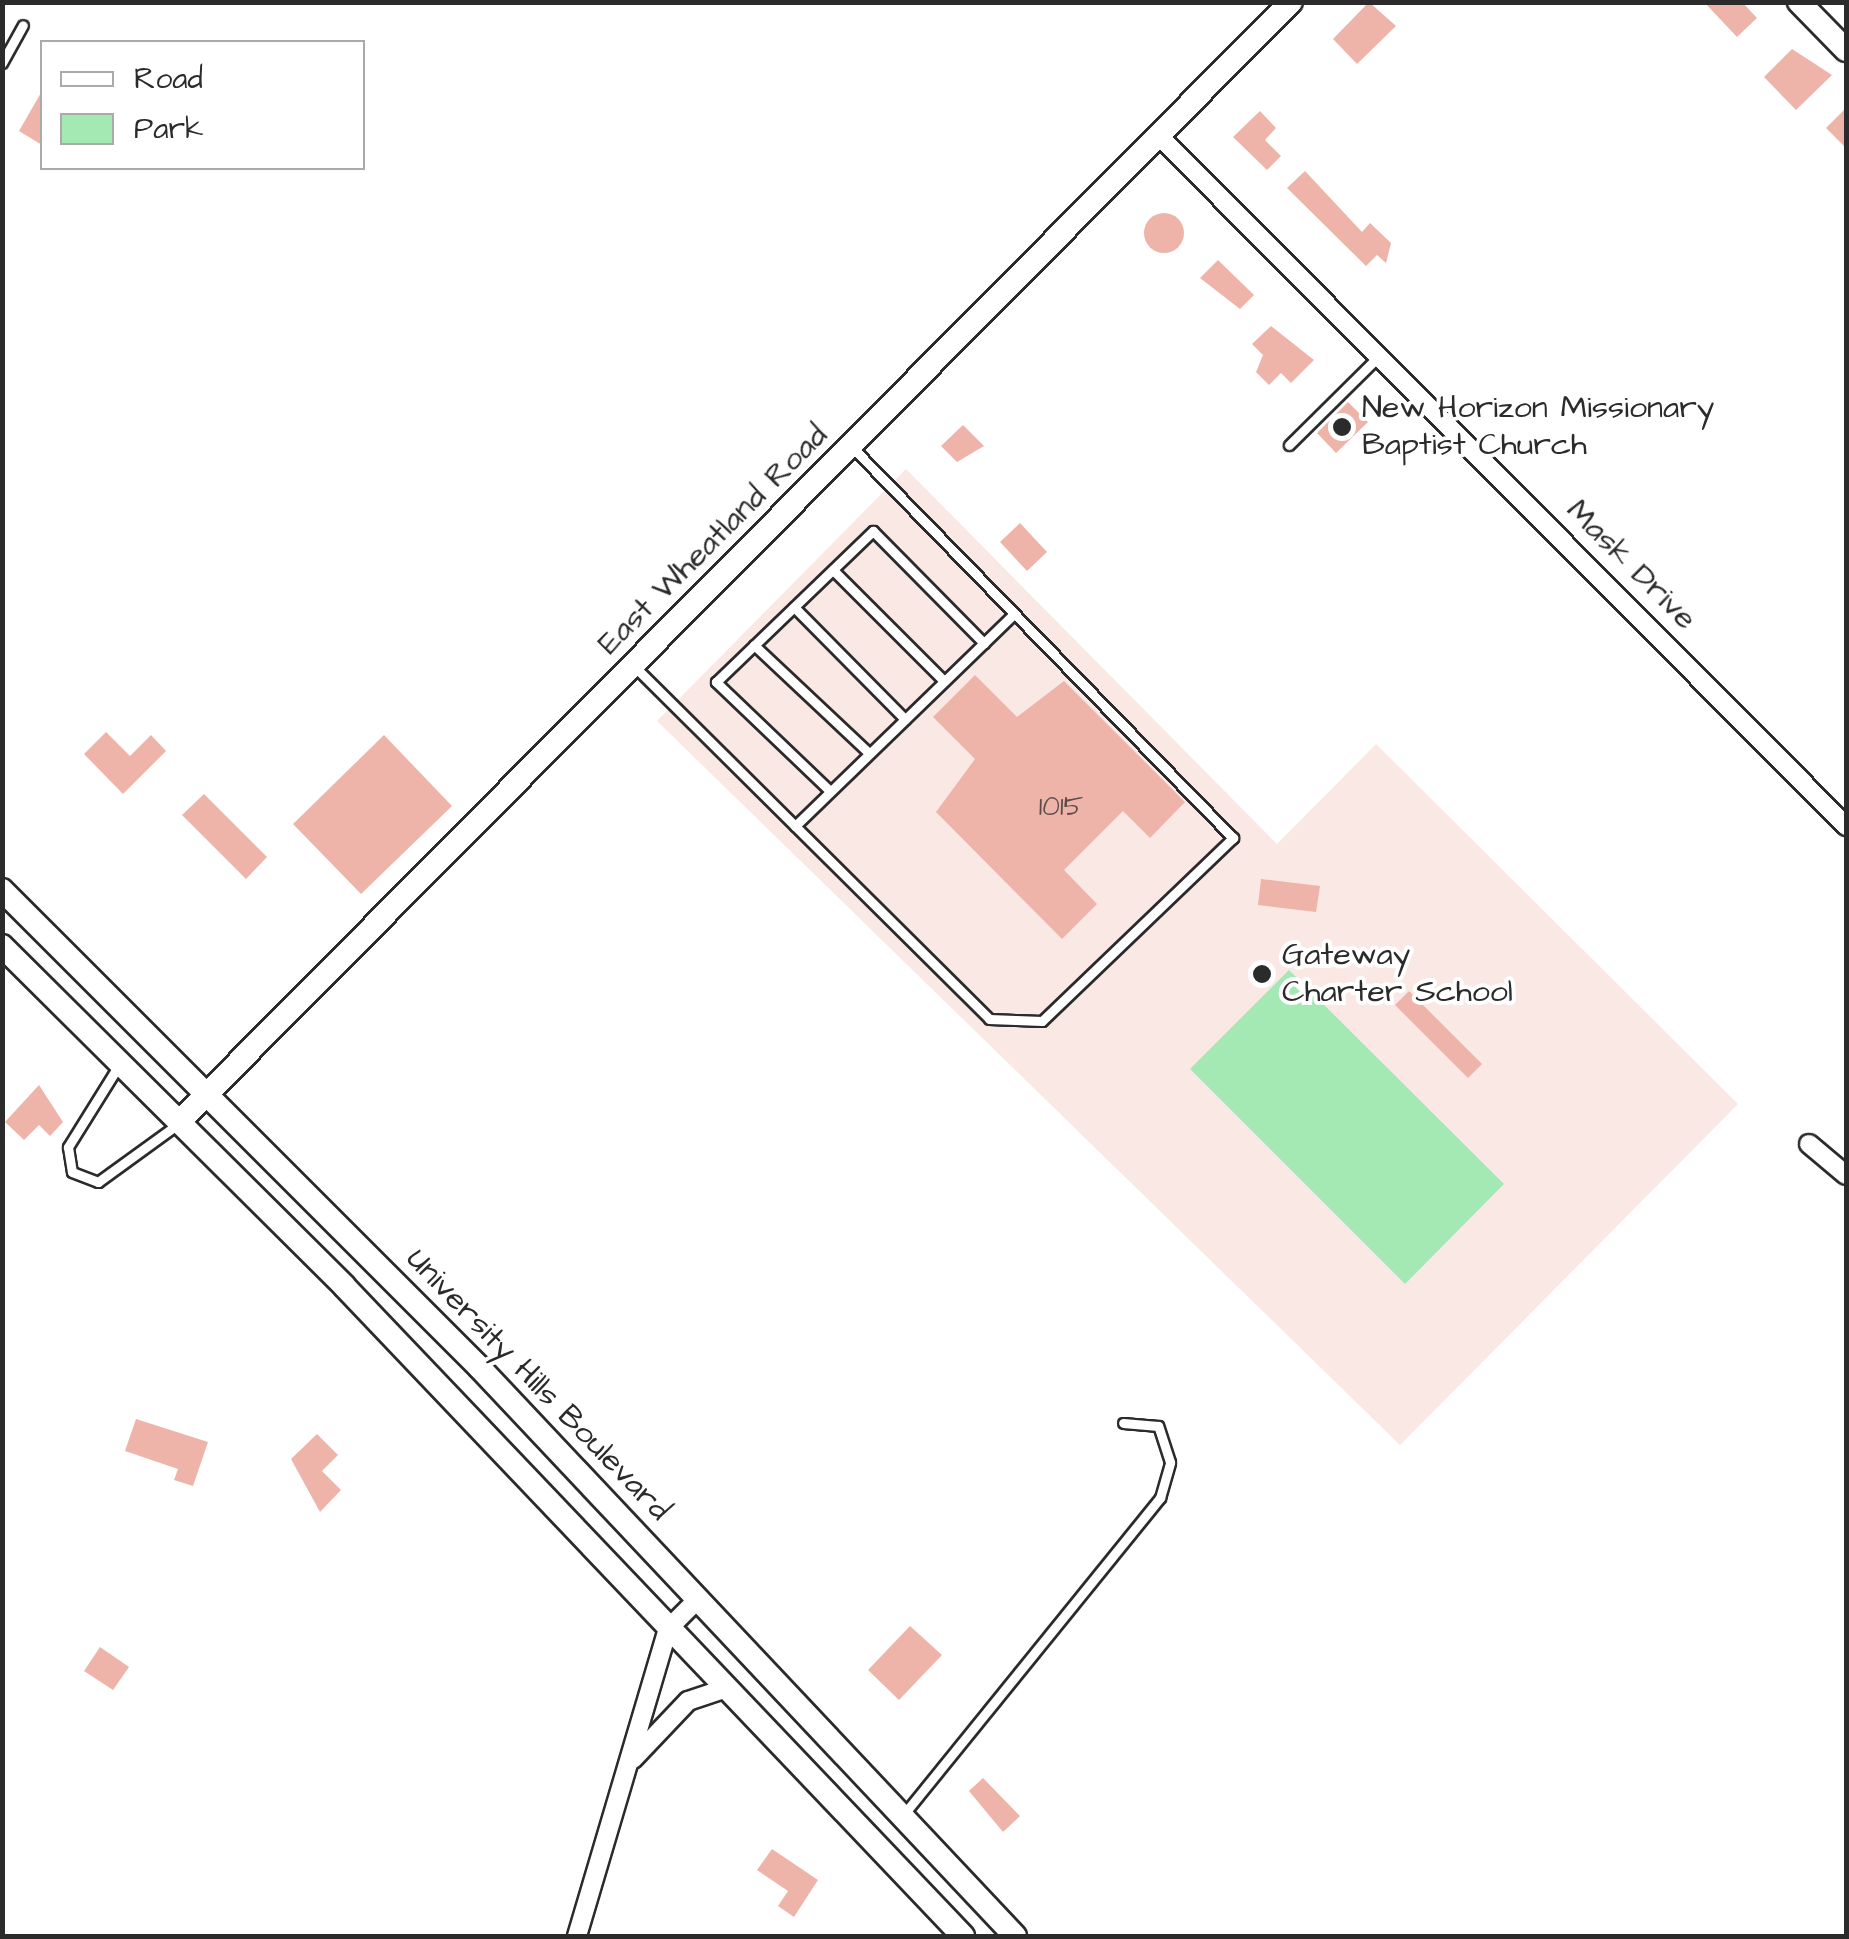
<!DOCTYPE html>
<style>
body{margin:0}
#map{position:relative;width:1849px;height:1939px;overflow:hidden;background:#fff;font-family:"Architects Daughter",sans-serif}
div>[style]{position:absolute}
.built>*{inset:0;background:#fae8e5}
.green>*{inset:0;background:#a4e8b3}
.building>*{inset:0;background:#eeb4a9}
.round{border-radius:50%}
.roads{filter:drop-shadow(2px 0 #2b2b2b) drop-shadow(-2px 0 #2b2b2b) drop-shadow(0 2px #2b2b2b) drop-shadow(0 -2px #2b2b2b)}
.lane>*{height:9px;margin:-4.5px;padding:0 4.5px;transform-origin:4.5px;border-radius:4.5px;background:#fff}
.street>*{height:18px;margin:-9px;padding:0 9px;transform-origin:9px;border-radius:9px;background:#fff}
.secondary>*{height:22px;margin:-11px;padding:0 11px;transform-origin:11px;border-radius:11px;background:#fff}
.dots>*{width:28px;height:28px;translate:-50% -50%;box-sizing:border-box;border:5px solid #fff;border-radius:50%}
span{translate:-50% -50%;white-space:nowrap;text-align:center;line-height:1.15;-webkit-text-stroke:8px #fff;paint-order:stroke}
.number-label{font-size:28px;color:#5c4d4a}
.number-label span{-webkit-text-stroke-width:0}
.poi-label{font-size:32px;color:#2b2b2b}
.left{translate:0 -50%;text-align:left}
.street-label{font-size:32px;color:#2b2b2b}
.frame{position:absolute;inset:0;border:5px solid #2b2b2b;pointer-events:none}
.legend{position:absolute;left:40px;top:40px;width:325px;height:130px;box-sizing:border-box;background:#fff;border:2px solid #aaa;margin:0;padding:12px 18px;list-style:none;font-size:30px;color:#2b2b2b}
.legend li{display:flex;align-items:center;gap:20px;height:50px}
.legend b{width:50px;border:2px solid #aaa}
</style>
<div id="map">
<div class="built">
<i style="clip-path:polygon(906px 469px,1277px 844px,1376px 744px,1738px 1104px,1400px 1445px,657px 721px)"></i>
</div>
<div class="green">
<i style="clip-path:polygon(1289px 970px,1504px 1184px,1405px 1284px,1190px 1069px)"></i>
</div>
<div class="building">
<i style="clip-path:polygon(1369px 2px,1396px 26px,1357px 64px,1333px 39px)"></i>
<i style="clip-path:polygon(1704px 2px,1742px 2px,1757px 18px,1737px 37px)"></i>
<i style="clip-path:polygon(1792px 49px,1832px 75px,1796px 110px,1764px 77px)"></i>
<i style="clip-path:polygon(42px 91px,42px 145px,19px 131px)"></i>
<i style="clip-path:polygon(1846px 108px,1846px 148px,1826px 128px)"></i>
<i style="clip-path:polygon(1260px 111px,1276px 128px,1265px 140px,1281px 156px,1267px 170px,1233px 137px)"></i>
<i style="clip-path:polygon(1305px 171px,1362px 232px,1370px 223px,1391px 243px,1386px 263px,1377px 255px,1366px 266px,1287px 188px)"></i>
<i class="round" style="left:1144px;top:213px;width:40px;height:40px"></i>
<i style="clip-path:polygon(1218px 260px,1254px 295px,1240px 309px,1200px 278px)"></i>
<i style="clip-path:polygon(1271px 326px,1314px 360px,1291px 383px,1281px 373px,1269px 385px,1256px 372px,1263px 355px,1252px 344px)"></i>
<i style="clip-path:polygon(1348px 402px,1368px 422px,1336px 453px,1317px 433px)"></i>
<i style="clip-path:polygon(963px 425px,984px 446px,957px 462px,941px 446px)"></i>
<i style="clip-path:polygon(1020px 523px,1047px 552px,1027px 571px,1000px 542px)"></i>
<i style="clip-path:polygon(975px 675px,1017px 717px,1064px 681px,1185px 802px,1150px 838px,1123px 811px,1064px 870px,1097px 904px,1062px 939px,936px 812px,975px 759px,933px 717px)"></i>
<i style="clip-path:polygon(106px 732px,130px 756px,151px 735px,166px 751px,123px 794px,84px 754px)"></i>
<i style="clip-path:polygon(384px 735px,452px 806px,361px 894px,293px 824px)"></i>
<i style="clip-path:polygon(204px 794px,267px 857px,246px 879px,182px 815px)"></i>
<i style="clip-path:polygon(1261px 879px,1320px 886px,1316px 912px,1258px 905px)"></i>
<i style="clip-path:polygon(1409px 991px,1482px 1064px,1468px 1078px,1395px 1005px)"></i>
<i style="clip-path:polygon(39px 1085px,63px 1122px,50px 1136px,39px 1125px,24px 1140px,5px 1122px)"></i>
<i style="clip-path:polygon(136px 1419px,208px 1442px,193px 1486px,174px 1480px,178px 1469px,125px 1451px)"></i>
<i style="clip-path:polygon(317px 1434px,338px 1455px,322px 1471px,341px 1490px,320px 1512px,291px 1459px)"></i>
<i style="clip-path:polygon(910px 1626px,942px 1655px,899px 1700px,868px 1670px)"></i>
<i style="clip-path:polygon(100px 1647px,129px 1667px,113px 1690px,84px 1671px)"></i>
<i style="clip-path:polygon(983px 1778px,1020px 1816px,1003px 1832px,969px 1791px)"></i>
<i style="clip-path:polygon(772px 1849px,818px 1880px,794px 1917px,778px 1906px,788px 1891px,757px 1870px)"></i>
</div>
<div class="roads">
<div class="lane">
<i style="left:2px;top:63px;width:43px;rotate:-61.1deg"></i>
<i style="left:1289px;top:445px;width:127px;rotate:-44.7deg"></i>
<i style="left:833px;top:570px;width:157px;rotate:45deg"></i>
<i style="left:794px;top:607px;width:158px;rotate:45.3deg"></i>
<i style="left:754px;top:645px;width:158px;rotate:43.2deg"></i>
<i style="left:636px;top:668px;width:498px;rotate:44.8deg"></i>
<i style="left:989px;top:1019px;width:53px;rotate:2.2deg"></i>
<i style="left:1042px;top:1021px;width:265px;rotate:-43.8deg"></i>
<i style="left:1233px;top:838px;width:546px;rotate:-134.26deg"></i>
<i style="left:830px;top:791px;width:158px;rotate:-136.3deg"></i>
<i style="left:716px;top:682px;width:218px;rotate:-43.9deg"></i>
<i style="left:873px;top:531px;width:158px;rotate:45.3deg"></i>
<i style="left:795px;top:826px;width:305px;rotate:-44.1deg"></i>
<i style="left:119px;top:1065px;width:97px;rotate:121.9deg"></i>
<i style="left:68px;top:1147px;width:25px;rotate:81deg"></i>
<i style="left:72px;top:1172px;width:28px;rotate:21deg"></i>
<i style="left:98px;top:1182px;width:99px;rotate:-35.9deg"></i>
<i style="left:904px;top:1814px;width:407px;rotate:-51deg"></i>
<i style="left:1160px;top:1498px;width:37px;rotate:-74deg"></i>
<i style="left:1170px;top:1462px;width:38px;rotate:-108deg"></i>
<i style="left:1158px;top:1426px;width:35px;rotate:-175deg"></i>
</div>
<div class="street">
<i style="left:1159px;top:136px;width:974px;rotate:45.12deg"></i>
<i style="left:1809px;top:1144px;width:48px;rotate:40deg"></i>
<i style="left:633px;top:1759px;width:80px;rotate:-46.5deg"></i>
<i style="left:688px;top:1701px;width:41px;rotate:-18.4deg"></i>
<i style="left:577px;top:1936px;width:320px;rotate:-73.5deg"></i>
<i style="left:668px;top:1629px;width:41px;rotate:-45deg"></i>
</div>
<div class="secondary">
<i style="left:1799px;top:2px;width:67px;rotate:45.6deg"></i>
<i style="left:2px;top:890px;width:675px;rotate:45deg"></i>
<i style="left:479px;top:1367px;width:782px;rotate:46.71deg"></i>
<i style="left:2px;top:946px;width:482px;rotate:44.8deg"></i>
<i style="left:344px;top:1286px;width:898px;rotate:46.4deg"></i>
<i style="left:179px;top:1122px;width:1578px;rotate:-45.21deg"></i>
</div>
</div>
<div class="dots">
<i style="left:1342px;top:427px;background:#2b2b2b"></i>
<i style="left:1262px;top:974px;background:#2b2b2b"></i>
</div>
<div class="number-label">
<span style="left:1061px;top:807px">1015</span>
</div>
<div class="poi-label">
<span class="left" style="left:1362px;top:427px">New Horizon Missionary<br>Baptist Church</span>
<span class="left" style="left:1282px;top:974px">Gateway<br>Charter School</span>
</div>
<div class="street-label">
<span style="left:713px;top:540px;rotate:-45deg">East Wheatland Road</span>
<span style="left:1631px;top:565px;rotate:45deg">Mask Drive</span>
<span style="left:538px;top:1385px;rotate:46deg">University Hills Boulevard</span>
</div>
<div class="frame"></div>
<ul class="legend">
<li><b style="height:12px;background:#fff"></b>Road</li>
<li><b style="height:28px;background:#a4e8b3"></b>Park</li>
</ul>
</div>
